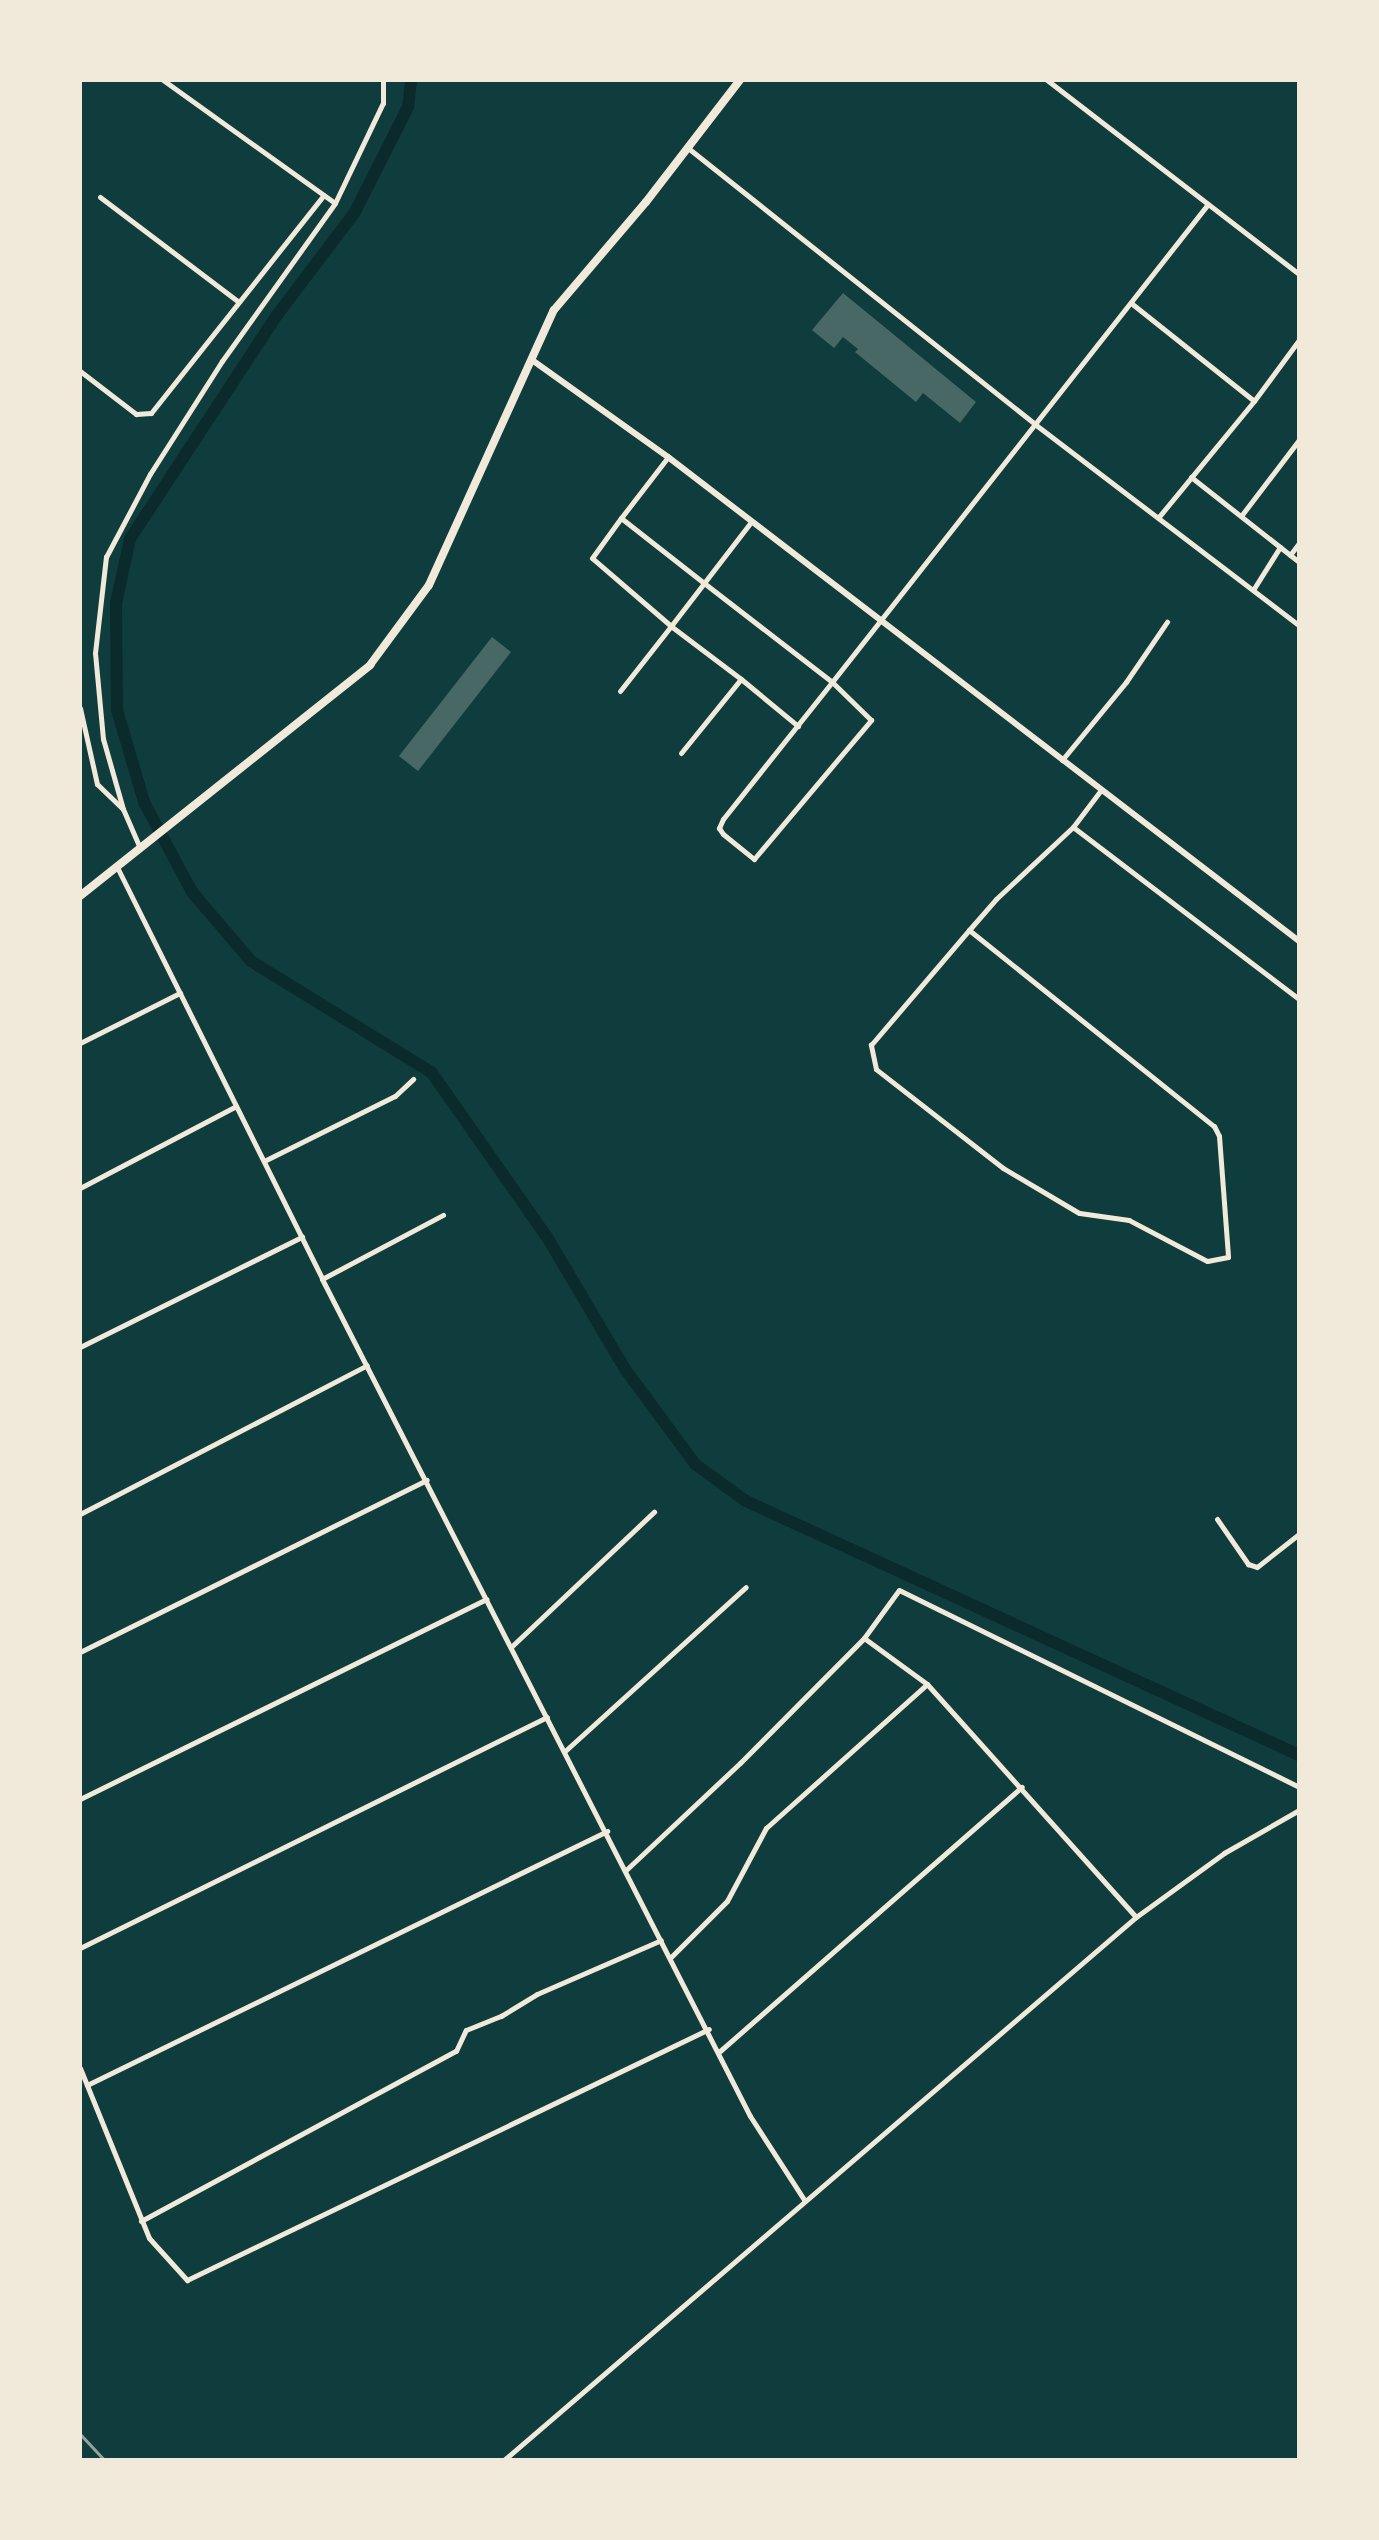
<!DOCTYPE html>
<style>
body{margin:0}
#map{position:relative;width:1379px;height:2540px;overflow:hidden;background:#0f3d3e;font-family:"Golos Text",sans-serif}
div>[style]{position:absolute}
.canal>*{height:12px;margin:-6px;padding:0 6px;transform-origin:6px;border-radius:6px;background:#0a2a2b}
.building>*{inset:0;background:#486865}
.minor>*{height:5px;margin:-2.5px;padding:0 2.5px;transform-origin:2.5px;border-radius:2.5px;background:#f1e9da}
.tertiary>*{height:6px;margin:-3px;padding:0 3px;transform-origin:3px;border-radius:3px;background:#f1e9da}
.primary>*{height:8px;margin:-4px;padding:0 4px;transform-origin:4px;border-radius:4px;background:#f1e9da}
.rail>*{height:3px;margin:-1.5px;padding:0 1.5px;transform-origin:1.5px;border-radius:1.5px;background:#97a49c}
span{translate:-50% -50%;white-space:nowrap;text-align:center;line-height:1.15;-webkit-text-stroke:8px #f1e9da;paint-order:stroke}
.frame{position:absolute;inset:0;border:82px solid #f1e9da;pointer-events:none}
</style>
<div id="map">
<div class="canal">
<i style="left:411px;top:80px;width:27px;rotate:96deg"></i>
<i style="left:408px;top:107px;width:118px;rotate:116.8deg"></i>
<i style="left:355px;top:212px;width:129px;rotate:127.1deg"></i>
<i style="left:277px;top:315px;width:268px;rotate:123.3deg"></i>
<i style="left:130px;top:539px;width:66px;rotate:102.3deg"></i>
<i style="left:116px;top:603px;width:107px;rotate:89.5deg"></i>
<i style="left:117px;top:710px;width:96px;rotate:73.6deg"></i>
<i style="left:144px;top:802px;width:102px;rotate:61.9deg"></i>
<i style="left:192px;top:892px;width:91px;rotate:49.5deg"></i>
<i style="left:251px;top:961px;width:213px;rotate:31.7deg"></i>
<i style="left:432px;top:1073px;width:200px;rotate:55deg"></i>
<i style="left:547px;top:1237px;width:153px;rotate:59.4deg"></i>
<i style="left:625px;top:1369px;width:118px;rotate:53.6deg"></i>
<i style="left:695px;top:1464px;width:63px;rotate:36deg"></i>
<i style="left:746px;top:1501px;width:609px;rotate:24.67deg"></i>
</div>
<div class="building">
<i style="clip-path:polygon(843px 293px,976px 402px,960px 423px,923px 393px,916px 402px,855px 352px,858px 349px,843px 337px,834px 348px,812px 330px)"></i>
<i style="clip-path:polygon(492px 637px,511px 652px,418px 771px,399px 756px)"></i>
</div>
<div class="minor">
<i style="left:163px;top:80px;width:211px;rotate:35.6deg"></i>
<i style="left:1047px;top:80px;width:318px;rotate:37.6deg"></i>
<i style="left:688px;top:148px;width:445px;rotate:38.5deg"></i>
<i style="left:1036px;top:425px;width:330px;rotate:37.3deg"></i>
<i style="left:100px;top:197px;width:174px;rotate:37.1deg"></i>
<i style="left:1131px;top:303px;width:157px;rotate:38.5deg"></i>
<i style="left:1254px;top:401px;width:151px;rotate:129.4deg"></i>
<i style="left:80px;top:371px;width:71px;rotate:37.5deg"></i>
<i style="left:136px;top:414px;width:15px;rotate:-4deg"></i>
<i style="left:151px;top:413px;width:278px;rotate:-51.6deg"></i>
<i style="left:1254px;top:401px;width:76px;rotate:-53.6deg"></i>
<i style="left:1191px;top:477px;width:137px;rotate:38.2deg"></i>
<i style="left:1241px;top:516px;width:96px;rotate:-52.7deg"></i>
<i style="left:621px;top:518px;width:77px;rotate:-52.4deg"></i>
<i style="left:1290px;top:555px;width:15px;rotate:-53deg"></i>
<i style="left:1253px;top:590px;width:51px;rotate:-57.9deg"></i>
<i style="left:741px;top:679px;width:74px;rotate:39.5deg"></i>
<i style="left:620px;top:691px;width:83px;rotate:-51.9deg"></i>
<i style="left:671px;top:626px;width:104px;rotate:-139.3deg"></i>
<i style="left:592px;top:558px;width:49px;rotate:-54.1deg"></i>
<i style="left:621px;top:518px;width:105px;rotate:38.1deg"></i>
<i style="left:704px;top:583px;width:77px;rotate:-52.4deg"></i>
<i style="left:80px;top:708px;width:78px;rotate:77.4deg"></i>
<i style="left:97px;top:784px;width:36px;rotate:44deg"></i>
<i style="left:123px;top:809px;width:43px;rotate:66.4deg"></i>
<i style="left:681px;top:753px;width:95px;rotate:-51deg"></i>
<i style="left:741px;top:679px;width:88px;rotate:-142.9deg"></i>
<i style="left:671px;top:626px;width:54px;rotate:-52.5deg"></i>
<i style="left:704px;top:583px;width:162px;rotate:37.7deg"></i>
<i style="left:832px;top:682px;width:175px;rotate:128.5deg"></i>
<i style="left:723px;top:819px;width:10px;rotate:114deg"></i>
<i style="left:719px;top:828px;width:7px;rotate:56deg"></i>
<i style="left:723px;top:834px;width:40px;rotate:39deg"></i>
<i style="left:754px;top:859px;width:182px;rotate:-49.9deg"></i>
<i style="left:871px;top:720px;width:54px;rotate:-135.7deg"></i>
<i style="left:832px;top:682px;width:608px;rotate:-51.81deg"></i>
<i style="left:1062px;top:760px;width:101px;rotate:-50.6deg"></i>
<i style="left:1126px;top:682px;width:73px;rotate:-55.7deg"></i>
<i style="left:123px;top:809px;width:73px;rotate:-105.9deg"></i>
<i style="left:103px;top:739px;width:86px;rotate:-95.3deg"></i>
<i style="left:95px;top:653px;width:97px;rotate:-83.5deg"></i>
<i style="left:106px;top:557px;width:94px;rotate:-62.1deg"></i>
<i style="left:150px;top:474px;width:134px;rotate:-57.5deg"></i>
<i style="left:222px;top:361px;width:194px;rotate:-54.4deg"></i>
<i style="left:335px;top:203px;width:111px;rotate:-64.4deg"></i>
<i style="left:383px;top:103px;width:23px;rotate:-90deg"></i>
<i style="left:1073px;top:827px;width:284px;rotate:37.3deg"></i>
<i style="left:117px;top:867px;width:460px;rotate:63.5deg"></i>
<i style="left:322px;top:1279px;width:940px;rotate:62.92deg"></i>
<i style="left:750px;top:2116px;width:101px;rotate:57.1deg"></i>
<i style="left:969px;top:930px;width:314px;rotate:38.7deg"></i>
<i style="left:1214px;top:1126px;width:11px;rotate:63deg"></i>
<i style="left:1219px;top:1136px;width:121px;rotate:85.7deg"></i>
<i style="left:1228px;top:1257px;width:21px;rotate:169deg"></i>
<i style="left:1207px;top:1261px;width:88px;rotate:-152.3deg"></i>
<i style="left:1129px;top:1220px;width:50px;rotate:-172deg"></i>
<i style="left:1079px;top:1213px;width:88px;rotate:-149.4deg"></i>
<i style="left:1003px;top:1168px;width:161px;rotate:-142.1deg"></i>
<i style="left:876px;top:1069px;width:25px;rotate:-102deg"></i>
<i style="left:871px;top:1045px;width:151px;rotate:-49.6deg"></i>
<i style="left:969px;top:930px;width:41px;rotate:-48.9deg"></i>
<i style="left:996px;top:899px;width:105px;rotate:-43.1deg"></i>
<i style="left:1073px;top:827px;width:46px;rotate:-52.9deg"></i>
<i style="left:80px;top:1043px;width:112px;rotate:-26.6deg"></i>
<i style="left:264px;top:1161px;width:146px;rotate:-26.4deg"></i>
<i style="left:395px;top:1096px;width:25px;rotate:-43deg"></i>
<i style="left:80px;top:1188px;width:176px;rotate:-27.7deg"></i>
<i style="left:322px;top:1279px;width:137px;rotate:-27.9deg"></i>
<i style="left:80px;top:1347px;width:248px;rotate:-26.4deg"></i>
<i style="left:80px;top:1514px;width:323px;rotate:-27.4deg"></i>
<i style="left:1217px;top:1519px;width:55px;rotate:55.4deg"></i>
<i style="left:1248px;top:1564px;width:9px;rotate:18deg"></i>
<i style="left:1257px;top:1567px;width:53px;rotate:-38.2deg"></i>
<i style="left:511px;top:1647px;width:197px;rotate:-43.4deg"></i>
<i style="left:80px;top:1652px;width:387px;rotate:-26.4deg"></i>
<i style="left:565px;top:1751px;width:244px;rotate:-42.2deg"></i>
<i style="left:80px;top:1799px;width:453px;rotate:-26.2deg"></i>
<i style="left:626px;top:1870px;width:156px;rotate:-43.2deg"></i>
<i style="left:740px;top:1763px;width:176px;rotate:-45.2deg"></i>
<i style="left:1136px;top:1917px;width:313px;rotate:-131.9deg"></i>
<i style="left:927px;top:1684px;width:78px;rotate:-143.9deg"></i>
<i style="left:864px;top:1638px;width:59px;rotate:-53.9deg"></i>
<i style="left:899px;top:1590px;width:446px;rotate:26.2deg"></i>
<i style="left:80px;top:1948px;width:521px;rotate:-26.32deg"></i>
<i style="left:671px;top:1957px;width:79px;rotate:-45deg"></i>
<i style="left:727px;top:1901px;width:83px;rotate:-61.9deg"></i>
<i style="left:766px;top:1828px;width:216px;rotate:-41.8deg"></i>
<i style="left:720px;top:2051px;width:401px;rotate:-41.2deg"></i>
<i style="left:80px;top:2068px;width:183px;rotate:67.9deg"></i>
<i style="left:149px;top:2238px;width:57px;rotate:47.9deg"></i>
<i style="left:187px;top:2280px;width:579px;rotate:-25.68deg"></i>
<i style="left:87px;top:2085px;width:579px;rotate:-26.03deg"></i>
<i style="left:141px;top:2221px;width:358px;rotate:-28.4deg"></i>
<i style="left:456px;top:2051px;width:23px;rotate:-65deg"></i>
<i style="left:466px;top:2030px;width:38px;rotate:-22deg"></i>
<i style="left:501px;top:2016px;width:42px;rotate:-31.4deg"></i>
<i style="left:537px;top:1994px;width:135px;rotate:-23.5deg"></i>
<i style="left:504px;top:2460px;width:833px;rotate:-40.67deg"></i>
<i style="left:1136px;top:1917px;width:109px;rotate:-36deg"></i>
<i style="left:1224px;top:1853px;width:86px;rotate:-29.8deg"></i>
</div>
<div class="tertiary">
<i style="left:532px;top:360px;width:167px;rotate:35.5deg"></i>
<i style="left:668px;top:457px;width:795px;rotate:37.49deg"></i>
</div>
<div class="primary">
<i style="left:80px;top:896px;width:371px;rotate:-38.5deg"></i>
<i style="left:370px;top:665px;width:99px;rotate:-53.6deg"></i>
<i style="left:429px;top:585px;width:302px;rotate:-65.6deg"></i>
<i style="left:554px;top:310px;width:142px;rotate:-49.6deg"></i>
<i style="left:646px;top:202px;width:154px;rotate:-52.4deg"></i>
</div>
<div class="rail">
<i style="left:80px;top:2434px;width:35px;rotate:47deg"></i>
</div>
<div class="frame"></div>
</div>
